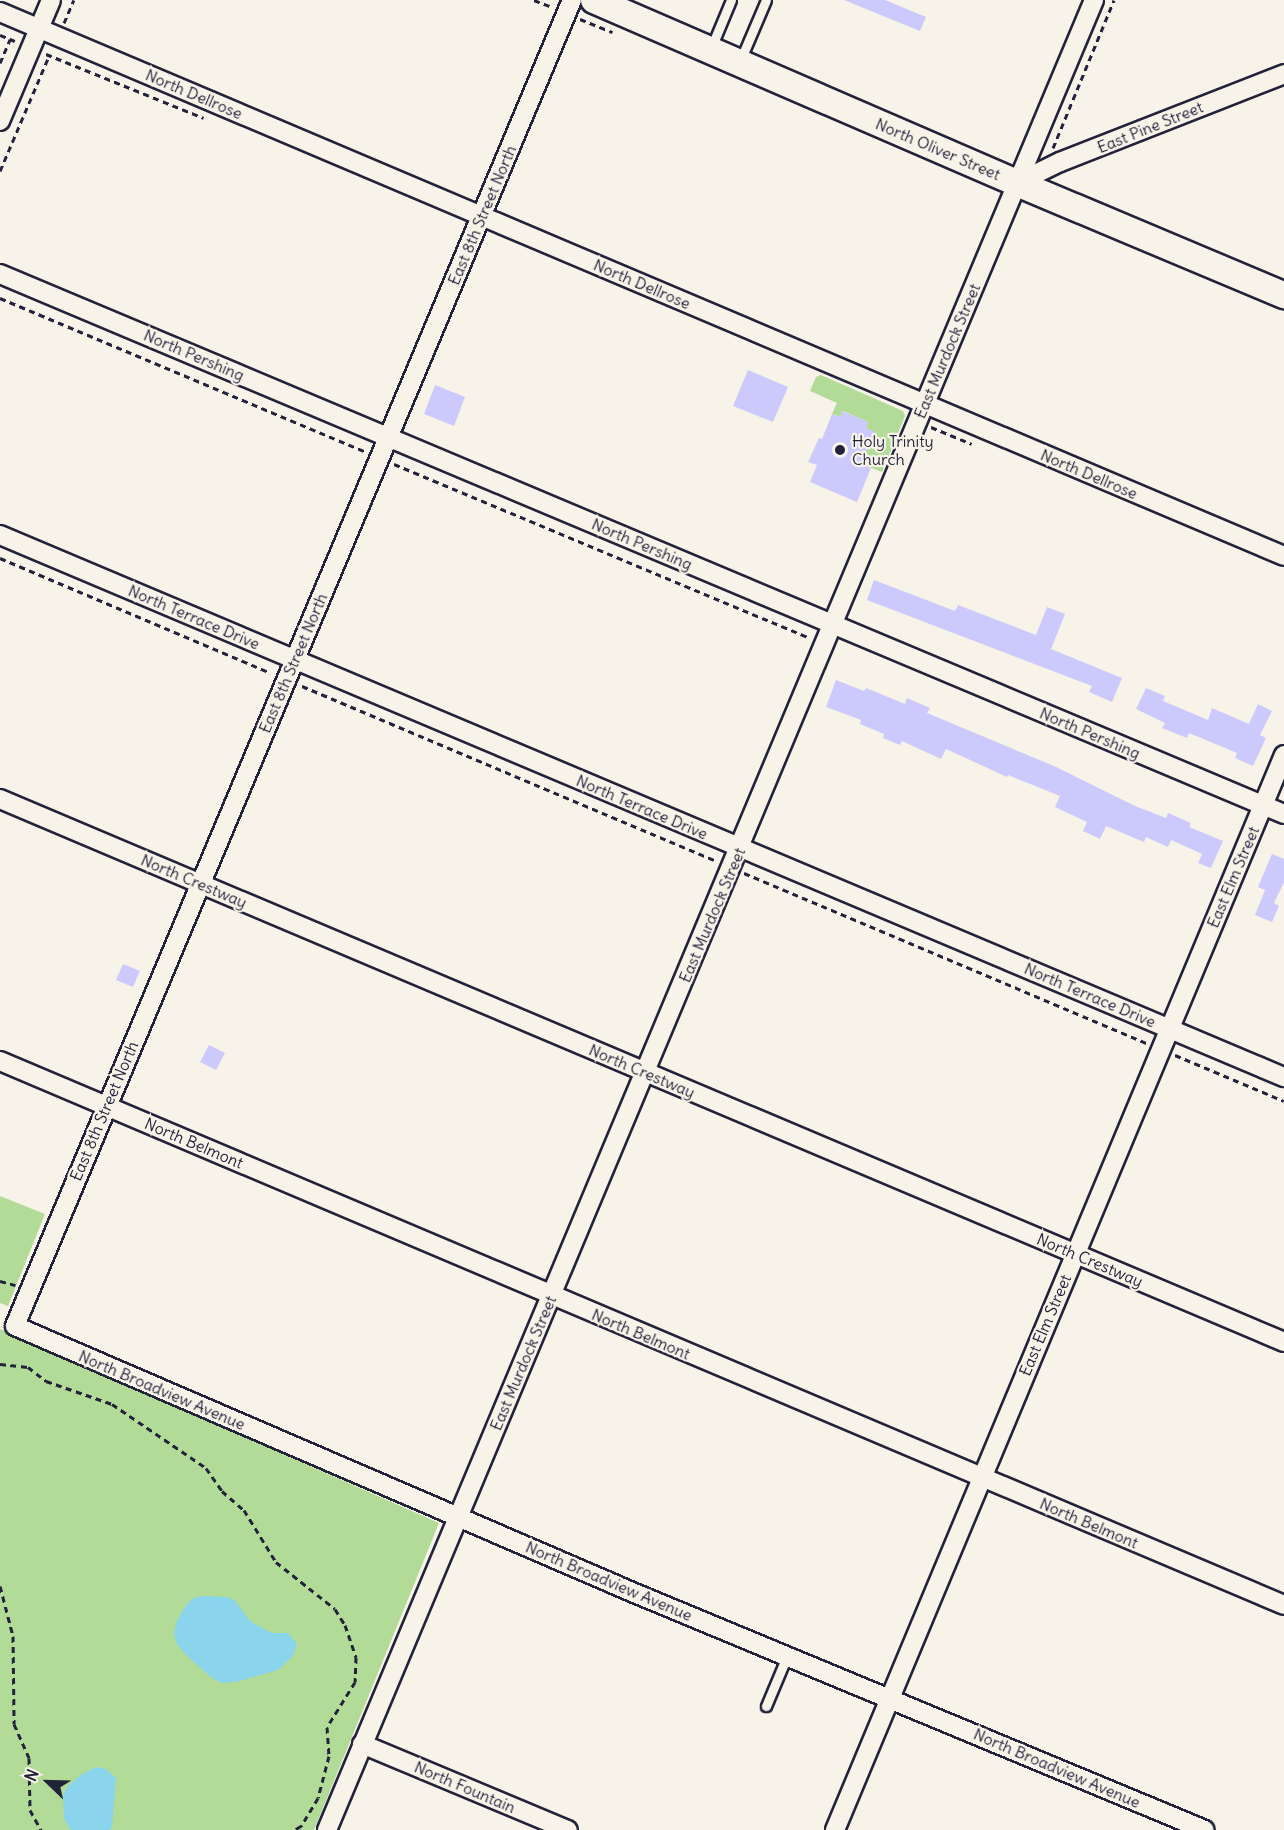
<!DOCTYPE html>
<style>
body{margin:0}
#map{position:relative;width:1284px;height:1830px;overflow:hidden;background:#f7f3e8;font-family:Delius,sans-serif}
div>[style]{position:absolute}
.green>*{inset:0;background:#b2db97}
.water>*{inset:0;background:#8ad5eb}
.building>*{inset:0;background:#cccafc}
.path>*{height:3px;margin-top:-1.5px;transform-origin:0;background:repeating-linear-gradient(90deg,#22223b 0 6px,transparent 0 10.5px)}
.roads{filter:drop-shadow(2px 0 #22223b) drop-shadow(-2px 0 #22223b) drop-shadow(0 2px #22223b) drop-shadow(0 -2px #22223b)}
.lane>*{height:9px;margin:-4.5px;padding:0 4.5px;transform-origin:4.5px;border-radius:4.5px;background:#f7f3e8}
.street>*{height:18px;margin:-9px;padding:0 9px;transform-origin:9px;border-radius:9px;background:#f7f3e8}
.secondary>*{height:26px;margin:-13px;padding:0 13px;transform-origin:13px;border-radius:13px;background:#f7f3e8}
.dots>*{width:16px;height:16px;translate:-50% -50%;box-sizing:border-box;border:3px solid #f7f3e8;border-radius:50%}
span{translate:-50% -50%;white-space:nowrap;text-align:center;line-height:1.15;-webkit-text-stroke:4.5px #f7f3e8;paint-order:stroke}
.street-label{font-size:16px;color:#22223b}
.poi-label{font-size:16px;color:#22223b}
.left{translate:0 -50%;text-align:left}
.north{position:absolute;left:18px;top:1752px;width:60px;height:60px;-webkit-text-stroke:4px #f7f3e8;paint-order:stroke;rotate:293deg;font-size:16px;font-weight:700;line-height:24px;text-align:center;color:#22223b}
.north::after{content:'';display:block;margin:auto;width:21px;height:27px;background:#22223b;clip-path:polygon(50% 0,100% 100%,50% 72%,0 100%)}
</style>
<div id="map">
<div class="green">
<i style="clip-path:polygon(821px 375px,903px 411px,905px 416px,882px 472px,861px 464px,874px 432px,866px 428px,868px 422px,843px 411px,840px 417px,832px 414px,837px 403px,810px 391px,816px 377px)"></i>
<i style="clip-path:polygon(0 1196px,45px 1214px,8px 1306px,0 1303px)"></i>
<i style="clip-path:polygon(0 1329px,439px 1523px,314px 1830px,0 1830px)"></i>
</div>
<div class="water">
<i style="clip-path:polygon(201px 1596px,228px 1597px,235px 1601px,251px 1622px,264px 1629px,272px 1633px,288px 1633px,297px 1644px,293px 1656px,278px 1670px,236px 1682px,222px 1683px,212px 1678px,184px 1653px,176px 1643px,174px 1633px,177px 1621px,184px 1608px,192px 1599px)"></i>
<i style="clip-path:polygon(96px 1767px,106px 1769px,116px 1778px,112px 1826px,110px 1830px,71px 1830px,64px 1819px,63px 1795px,67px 1787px,82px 1774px)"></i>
</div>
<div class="building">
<i style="clip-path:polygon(844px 0,885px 0,926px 17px,920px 31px)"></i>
<i style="clip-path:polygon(748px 370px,788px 387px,773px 422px,733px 406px)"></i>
<i style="clip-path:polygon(435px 385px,465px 397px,454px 426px,424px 414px)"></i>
<i style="clip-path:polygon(842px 411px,868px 422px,866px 428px,875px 432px,861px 464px,871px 468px,857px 502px,810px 482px,817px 465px,808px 462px,819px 438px,822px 439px,832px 414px,840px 417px)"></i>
<i style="clip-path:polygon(874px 580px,955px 611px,958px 605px,1036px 635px,1047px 607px,1065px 614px,1051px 649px,1122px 678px,1112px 702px,1089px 692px,1092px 686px,867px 600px)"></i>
<i style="clip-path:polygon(836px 680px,864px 691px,866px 688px,905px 704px,907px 698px,930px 708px,927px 713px,1054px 766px,1135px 806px,1166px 818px,1168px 813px,1191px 823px,1189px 827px,1223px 841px,1211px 868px,1198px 863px,1202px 854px,1171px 840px,1168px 847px,1146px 837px,1144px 842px,1106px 826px,1100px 839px,1083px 831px,1087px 822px,1055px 807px,1060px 796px,1008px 775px,1007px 777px,946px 749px,941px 759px,902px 741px,900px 745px,883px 738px,884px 734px,860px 724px,861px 720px,826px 707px)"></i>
<i style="clip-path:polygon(1146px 688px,1165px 696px,1163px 701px,1208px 720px,1212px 708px,1249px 724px,1258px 704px,1272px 711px,1260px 735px,1266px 738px,1253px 766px,1235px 758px,1237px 753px,1189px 733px,1187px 738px,1162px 728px,1165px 723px,1136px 709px)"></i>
<i style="clip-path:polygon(1272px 854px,1284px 859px,1284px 882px,1274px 903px,1279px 906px,1272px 922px,1255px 915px,1265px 890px,1258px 887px)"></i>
<i style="clip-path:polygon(123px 964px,140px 971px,133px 987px,116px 980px)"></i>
<i style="clip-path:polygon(209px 1045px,225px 1053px,216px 1070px,200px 1062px)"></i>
</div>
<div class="path">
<i style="left:534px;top:0;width:19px;rotate:21deg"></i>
<i style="left:580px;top:19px;width:35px;rotate:22deg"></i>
<i style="left:64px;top:23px;width:25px;rotate:-67deg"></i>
<i style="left:0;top:35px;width:16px;rotate:22deg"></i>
<i style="left:46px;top:54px;width:170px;rotate:22.1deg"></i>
<i style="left:0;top:63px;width:26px;rotate:-67deg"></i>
<i style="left:1053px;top:148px;width:160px;rotate:-67.6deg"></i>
<i style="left:0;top:171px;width:127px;rotate:-66.9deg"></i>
<i style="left:0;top:298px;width:397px;rotate:22.8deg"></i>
<i style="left:931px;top:427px;width:44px;rotate:22.5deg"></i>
<i style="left:394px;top:464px;width:450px;rotate:22.7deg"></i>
<i style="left:0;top:558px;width:294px;rotate:23deg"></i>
<i style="left:302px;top:686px;width:449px;rotate:22.9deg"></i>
<i style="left:744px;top:873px;width:437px;rotate:22.9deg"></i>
<i style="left:1175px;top:1055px;width:118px;rotate:22.9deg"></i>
<i style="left:0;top:1281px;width:16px;rotate:15deg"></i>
<i style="left:0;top:1364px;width:28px;rotate:6deg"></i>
<i style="left:28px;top:1367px;width:23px;rotate:38deg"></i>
<i style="left:46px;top:1381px;width:70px;rotate:19.2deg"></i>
<i style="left:112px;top:1404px;width:114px;rotate:34.2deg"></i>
<i style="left:206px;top:1468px;width:28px;rotate:55deg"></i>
<i style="left:222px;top:1491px;width:29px;rotate:41deg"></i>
<i style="left:244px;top:1510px;width:61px;rotate:58.4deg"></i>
<i style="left:276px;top:1562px;width:75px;rotate:38.5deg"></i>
<i style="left:335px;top:1609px;width:19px;rotate:58deg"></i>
<i style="left:345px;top:1625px;width:34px;rotate:71deg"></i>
<i style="left:356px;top:1657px;width:25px;rotate:92deg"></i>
<i style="left:355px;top:1682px;width:53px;rotate:121.9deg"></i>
<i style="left:327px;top:1727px;width:29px;rotate:86deg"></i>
<i style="left:329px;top:1756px;width:43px;rotate:104.7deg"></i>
<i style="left:318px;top:1798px;width:33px;rotate:121deg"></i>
<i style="left:301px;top:1826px;width:8px;rotate:150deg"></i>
<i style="left:0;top:1586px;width:52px;rotate:75.4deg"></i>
<i style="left:13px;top:1636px;width:88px;rotate:89.3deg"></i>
<i style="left:14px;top:1724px;width:37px;rotate:66deg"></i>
<i style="left:29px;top:1758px;width:52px;rotate:88.9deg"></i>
<i style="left:30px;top:1810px;width:23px;rotate:61deg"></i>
</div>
<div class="roads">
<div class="lane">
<i style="left:711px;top:48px;width:52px;rotate:-67.4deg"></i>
<i style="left:740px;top:61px;width:66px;rotate:-66.9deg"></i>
<i style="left:766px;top:1706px;width:54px;rotate:-67.2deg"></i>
</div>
<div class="street">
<i style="left:572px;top:0;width:1438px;rotate:112.79deg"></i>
<i style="left:15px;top:1326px;width:672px;rotate:23.32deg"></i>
<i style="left:632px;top:1592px;width:620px;rotate:22.56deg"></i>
<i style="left:0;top:12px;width:1394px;rotate:22.96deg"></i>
<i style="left:0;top:121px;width:131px;rotate:-67.1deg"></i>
<i style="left:1017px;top:183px;width:48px;rotate:-26deg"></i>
<i style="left:1060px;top:162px;width:241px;rotate:-21.4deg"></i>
<i style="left:0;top:274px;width:1393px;rotate:22.81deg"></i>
<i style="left:0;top:535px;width:1394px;rotate:22.89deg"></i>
<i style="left:0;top:799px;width:1394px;rotate:22.92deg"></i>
<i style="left:0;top:1061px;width:1394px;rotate:22.96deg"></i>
<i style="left:362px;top:1744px;width:223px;rotate:22.7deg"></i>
<i style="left:327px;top:1830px;width:1984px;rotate:-67.26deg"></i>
<i style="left:835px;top:1830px;width:1165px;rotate:-67.33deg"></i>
</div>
<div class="secondary">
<i style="left:594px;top:0;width:461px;rotate:23.4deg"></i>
<i style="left:1017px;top:183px;width:290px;rotate:22.8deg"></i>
</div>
</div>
<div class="dots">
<i style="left:840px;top:450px;background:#22223b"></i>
</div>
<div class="street-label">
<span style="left:194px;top:94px;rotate:23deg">North Dellrose</span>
<span style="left:1150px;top:127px;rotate:-22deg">East Pine Street</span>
<span style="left:938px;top:149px;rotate:23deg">North Oliver Street</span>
<span style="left:482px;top:215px;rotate:-67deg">East 8th Street North</span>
<span style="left:642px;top:284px;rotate:23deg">North Dellrose</span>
<span style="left:947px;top:351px;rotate:-67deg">East Murdock Street</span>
<span style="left:194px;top:355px;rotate:23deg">North Pershing</span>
<span style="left:1089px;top:474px;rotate:23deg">North Dellrose</span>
<span style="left:642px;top:544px;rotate:23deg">North Pershing</span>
<span style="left:194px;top:617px;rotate:23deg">North Terrace Drive</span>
<span style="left:293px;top:663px;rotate:-67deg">East 8th Street North</span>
<span style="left:1090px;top:733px;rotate:23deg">North Pershing</span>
<span style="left:642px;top:807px;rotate:23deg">North Terrace Drive</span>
<span style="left:1233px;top:877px;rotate:-67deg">East Elm Street</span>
<span style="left:194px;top:881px;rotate:23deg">North Crestway</span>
<span style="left:712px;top:915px;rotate:-67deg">East Murdock Street</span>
<span style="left:1090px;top:995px;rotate:23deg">North Terrace Drive</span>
<span style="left:642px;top:1071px;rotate:23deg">North Crestway</span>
<span style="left:104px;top:1111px;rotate:-67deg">East 8th Street North</span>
<span style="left:194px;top:1143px;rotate:23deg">North Belmont</span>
<span style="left:1090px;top:1260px;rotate:23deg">North Crestway</span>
<span style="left:1045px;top:1325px;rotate:-67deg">East Elm Street</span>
<span style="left:641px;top:1334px;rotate:23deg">North Belmont</span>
<span style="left:523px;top:1363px;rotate:-67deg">East Murdock Street</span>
<span style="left:162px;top:1390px;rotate:23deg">North Broadview Avenue</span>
<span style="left:1089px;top:1523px;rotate:23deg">North Belmont</span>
<span style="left:609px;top:1581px;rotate:23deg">North Broadview Avenue</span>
<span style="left:1057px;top:1768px;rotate:23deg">North Broadview Avenue</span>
<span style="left:465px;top:1787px;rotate:23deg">North Fountain</span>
</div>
<div class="poi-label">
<span class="left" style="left:852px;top:450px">Holy Trinity<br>Church</span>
</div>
<div class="north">N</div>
</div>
